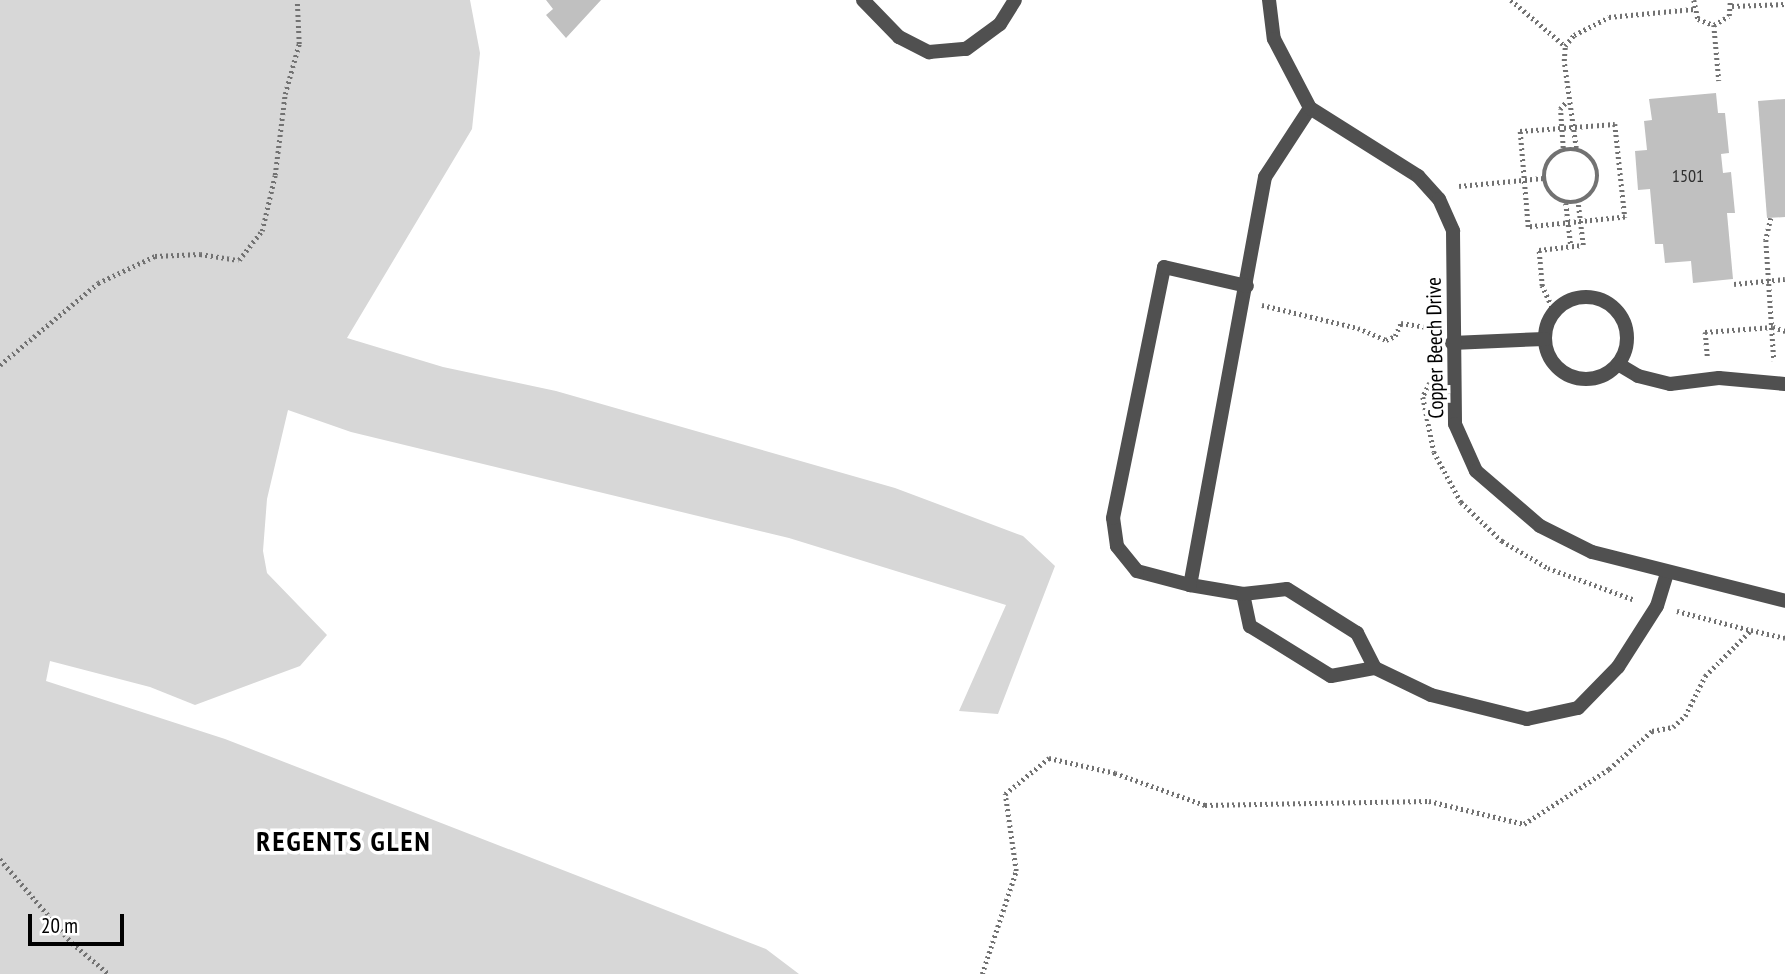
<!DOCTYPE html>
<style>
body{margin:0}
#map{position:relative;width:1785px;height:974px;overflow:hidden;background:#fff;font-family:"PT Sans Narrow",sans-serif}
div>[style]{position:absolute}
.green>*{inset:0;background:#d7d7d7}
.building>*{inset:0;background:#c0c0c0}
.path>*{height:4.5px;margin-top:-2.25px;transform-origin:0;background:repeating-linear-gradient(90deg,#727272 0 2px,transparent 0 5.5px)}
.path>.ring{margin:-2.25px;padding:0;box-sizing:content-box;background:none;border:4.5px solid #727272;border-radius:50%}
.service>*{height:14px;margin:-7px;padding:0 7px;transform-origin:7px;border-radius:7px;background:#505050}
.service>.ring{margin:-7px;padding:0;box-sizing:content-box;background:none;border:14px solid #505050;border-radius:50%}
.minor>*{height:14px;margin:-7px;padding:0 7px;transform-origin:7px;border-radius:7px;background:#505050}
span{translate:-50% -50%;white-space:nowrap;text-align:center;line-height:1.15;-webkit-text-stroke:7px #fff;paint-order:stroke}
.number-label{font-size:18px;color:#303030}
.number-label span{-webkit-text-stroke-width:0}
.street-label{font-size:21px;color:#000}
.district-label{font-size:28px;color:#000;font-weight:700;letter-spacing:2px}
.scale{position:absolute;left:28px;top:914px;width:96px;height:32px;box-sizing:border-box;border:4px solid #000;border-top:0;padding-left:9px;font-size:21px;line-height:24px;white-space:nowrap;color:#000;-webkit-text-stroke:5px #fff;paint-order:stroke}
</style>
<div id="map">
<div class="green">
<i style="clip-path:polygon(0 0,470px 0,480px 53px,472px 129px,347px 338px,443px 367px,556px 391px,895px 488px,1023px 536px,1055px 566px,998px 714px,959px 711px,1006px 605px,789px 538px,351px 432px,288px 410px,267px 499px,263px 551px,267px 573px,327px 635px,300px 666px,195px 705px,150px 687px,50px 661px,46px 681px,225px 739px,766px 949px,799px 974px,0 974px)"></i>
</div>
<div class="building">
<i style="clip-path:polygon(546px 0,601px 0,566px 38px,546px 15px,553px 9px)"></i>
<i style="clip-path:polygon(1716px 93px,1718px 113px,1725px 113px,1729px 153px,1721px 154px,1723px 173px,1731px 172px,1735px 213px,1727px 213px,1733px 279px,1693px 283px,1691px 261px,1665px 263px,1663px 244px,1655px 244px,1650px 189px,1638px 190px,1635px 151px,1647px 150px,1644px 121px,1652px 120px,1649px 99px)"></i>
<i style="clip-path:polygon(1785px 99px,1785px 217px,1767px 218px,1758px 101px)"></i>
</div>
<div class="path">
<i style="left:1511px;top:0;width:71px;rotate:40.4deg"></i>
<i style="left:1694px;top:0;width:19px;rotate:78deg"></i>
<i style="left:1698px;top:19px;width:17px;rotate:21deg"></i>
<i style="left:1714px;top:25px;width:17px;rotate:-31deg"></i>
<i style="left:1729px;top:16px;width:16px;rotate:-86deg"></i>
<i style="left:1732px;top:6px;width:53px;rotate:-2.2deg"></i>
<i style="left:1714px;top:25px;width:56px;rotate:84.9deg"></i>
<i style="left:1615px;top:124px;width:94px;rotate:83.9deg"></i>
<i style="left:1625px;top:217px;width:98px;rotate:174.1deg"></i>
<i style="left:1528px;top:227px;width:96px;rotate:-94.8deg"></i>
<i style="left:1520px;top:131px;width:95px;rotate:-4.2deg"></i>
<i style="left:1563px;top:148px;width:39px;rotate:-94deg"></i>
<i style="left:1560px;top:109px;width:9px;rotate:-49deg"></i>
<i style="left:1576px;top:148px;width:88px;rotate:-97.9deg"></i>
<i style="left:1564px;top:61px;width:15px;rotate:-86deg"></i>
<i style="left:1565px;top:46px;width:14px;rotate:-51deg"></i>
<i style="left:1574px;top:35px;width:39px;rotate:-27deg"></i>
<i style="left:1609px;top:17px;width:85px;rotate:-5.4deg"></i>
<i class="ring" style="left:1544px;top:149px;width:49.5px;height:49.5px"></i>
<i style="left:1459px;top:186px;width:85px;rotate:-5.4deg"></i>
<i style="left:1566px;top:203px;width:43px;rotate:83.4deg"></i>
<i style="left:1771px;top:218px;width:23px;rotate:103deg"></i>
<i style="left:1766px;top:240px;width:121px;rotate:86.2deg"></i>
<i style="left:1734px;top:284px;width:51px;rotate:-5.6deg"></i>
<i style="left:1262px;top:305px;width:99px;rotate:13.5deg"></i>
<i style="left:1358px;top:328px;width:30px;rotate:23deg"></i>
<i style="left:1386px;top:340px;width:10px;rotate:-24deg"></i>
<i style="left:1395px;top:336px;width:14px;rotate:-65deg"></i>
<i style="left:1401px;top:323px;width:31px;rotate:9deg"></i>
<i style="left:1554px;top:312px;width:29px;rotate:-115deg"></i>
<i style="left:1542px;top:286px;width:36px;rotate:-95deg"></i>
<i style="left:1539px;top:250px;width:44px;rotate:-6.5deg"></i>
<i style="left:1583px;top:245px;width:42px;rotate:-96.8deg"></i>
<i style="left:1707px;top:356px;width:24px;rotate:-95deg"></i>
<i style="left:1705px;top:332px;width:68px;rotate:-4.2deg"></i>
<i style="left:1773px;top:327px;width:13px;rotate:18deg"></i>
<i style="left:0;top:365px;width:128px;rotate:-39.9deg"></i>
<i style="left:98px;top:283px;width:63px;rotate:-25.3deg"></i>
<i style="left:155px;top:256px;width:45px;rotate:-2.5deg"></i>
<i style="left:200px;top:254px;width:39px;rotate:9deg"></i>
<i style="left:239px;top:260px;width:37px;rotate:-52deg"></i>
<i style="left:262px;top:231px;width:57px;rotate:-76.9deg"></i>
<i style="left:275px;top:175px;width:82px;rotate:-83deg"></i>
<i style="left:285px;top:94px;width:52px;rotate:-74.4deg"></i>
<i style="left:299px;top:44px;width:44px;rotate:-92.6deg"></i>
<i style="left:1430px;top:383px;width:16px;rotate:117deg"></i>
<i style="left:1423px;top:397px;width:56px;rotate:78.7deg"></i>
<i style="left:1434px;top:452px;width:57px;rotate:61.6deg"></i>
<i style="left:1461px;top:502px;width:57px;rotate:43.6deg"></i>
<i style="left:1502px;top:541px;width:53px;rotate:30.4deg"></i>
<i style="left:1548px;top:568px;width:93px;rotate:20.2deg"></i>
<i style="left:1677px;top:611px;width:75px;rotate:14.6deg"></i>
<i style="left:0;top:859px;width:111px;rotate:49.4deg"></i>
<i style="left:72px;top:943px;width:48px;rotate:40deg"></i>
<i style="left:982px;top:974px;width:108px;rotate:-71.7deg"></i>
<i style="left:1016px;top:871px;width:78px;rotate:-98.1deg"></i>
<i style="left:1005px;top:794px;width:57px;rotate:-39.3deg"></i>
<i style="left:1049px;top:758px;width:68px;rotate:12.8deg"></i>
<i style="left:1115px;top:773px;width:96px;rotate:19.6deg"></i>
<i style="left:1205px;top:805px;width:224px;rotate:-1deg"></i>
<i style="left:1429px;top:801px;width:98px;rotate:13.6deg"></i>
<i style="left:1524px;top:824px;width:101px;rotate:-32.9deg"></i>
<i style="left:1609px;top:769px;width:57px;rotate:-41.5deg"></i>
<i style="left:1652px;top:731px;width:21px;rotate:-11deg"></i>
<i style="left:1673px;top:727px;width:16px;rotate:-43deg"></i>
<i style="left:1685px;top:716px;width:45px;rotate:-63.4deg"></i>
<i style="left:1705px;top:676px;width:65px;rotate:-45deg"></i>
<i style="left:1751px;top:630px;width:35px;rotate:13deg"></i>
</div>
<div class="service">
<i style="left:1310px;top:108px;width:82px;rotate:123.1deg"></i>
<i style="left:1265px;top:177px;width:415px;rotate:100.4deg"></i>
<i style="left:1190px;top:585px;width:54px;rotate:9.6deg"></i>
<i style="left:1243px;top:594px;width:33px;rotate:78deg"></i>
<i style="left:1250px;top:626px;width:95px;rotate:31.7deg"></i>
<i style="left:1331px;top:676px;width:45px;rotate:-10.3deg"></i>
<i class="ring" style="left:1545px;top:297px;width:68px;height:68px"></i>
<i style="left:1452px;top:343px;width:93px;rotate:-2.5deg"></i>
<i style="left:1618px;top:364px;width:23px;rotate:31deg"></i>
<i style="left:1638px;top:376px;width:33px;rotate:14deg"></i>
<i style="left:1670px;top:384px;width:49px;rotate:-7deg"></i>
<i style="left:1719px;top:378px;width:66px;rotate:5.2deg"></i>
<i style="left:1190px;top:585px;width:55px;rotate:-165.2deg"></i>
<i style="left:1137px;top:571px;width:32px;rotate:-129deg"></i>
<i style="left:1117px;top:546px;width:28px;rotate:-98deg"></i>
<i style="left:1113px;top:518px;width:256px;rotate:-78.5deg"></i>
<i style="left:1164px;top:267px;width:85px;rotate:12.9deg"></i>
<i style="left:1243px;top:594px;width:44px;rotate:-6.5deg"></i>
<i style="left:1287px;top:589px;width:83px;rotate:32.2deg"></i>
<i style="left:1357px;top:633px;width:39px;rotate:63deg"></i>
<i style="left:1375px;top:668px;width:62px;rotate:25.7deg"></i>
<i style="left:1431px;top:695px;width:99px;rotate:14deg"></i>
<i style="left:1527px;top:719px;width:52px;rotate:-12.2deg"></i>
<i style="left:1578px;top:708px;width:57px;rotate:-45.7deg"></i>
<i style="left:1618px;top:667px;width:72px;rotate:-57.4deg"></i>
<i style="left:1657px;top:606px;width:34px;rotate:-73deg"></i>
</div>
<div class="minor">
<i style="left:863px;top:0;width:52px;rotate:45.8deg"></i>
<i style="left:899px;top:37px;width:34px;rotate:27deg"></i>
<i style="left:929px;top:52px;width:37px;rotate:-5deg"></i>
<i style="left:966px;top:49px;width:42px;rotate:-36.3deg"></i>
<i style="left:1000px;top:24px;width:28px;rotate:-58deg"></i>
<i style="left:1269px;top:0;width:39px;rotate:83deg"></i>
<i style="left:1274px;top:39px;width:78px;rotate:62.4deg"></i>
<i style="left:1310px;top:108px;width:128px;rotate:32.2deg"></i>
<i style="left:1418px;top:176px;width:31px;rotate:48deg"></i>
<i style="left:1439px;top:199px;width:35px;rotate:66deg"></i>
<i style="left:1453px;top:231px;width:193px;rotate:89.4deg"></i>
<i style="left:1455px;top:424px;width:51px;rotate:65.9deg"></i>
<i style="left:1476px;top:471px;width:84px;rotate:40.7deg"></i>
<i style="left:1540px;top:526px;width:58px;rotate:26.6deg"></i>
<i style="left:1592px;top:552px;width:199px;rotate:14.2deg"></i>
</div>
<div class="number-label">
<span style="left:1688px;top:176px">1501</span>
</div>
<div class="street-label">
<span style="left:1435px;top:348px;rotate:-91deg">Copper Beech Drive</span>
</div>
<div class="district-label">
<span style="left:344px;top:841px">REGENTS GLEN</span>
</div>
<div class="scale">20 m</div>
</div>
